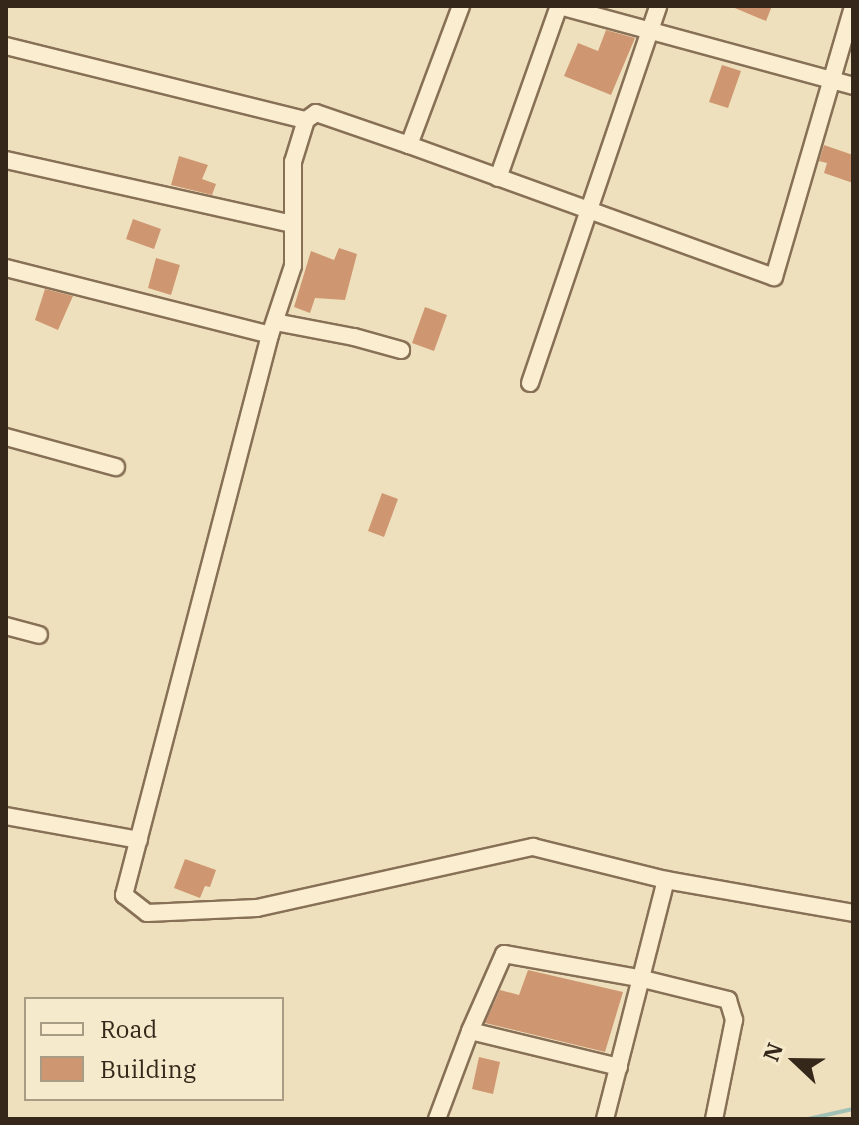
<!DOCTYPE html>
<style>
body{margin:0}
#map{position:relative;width:859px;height:1125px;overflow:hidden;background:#efe0bd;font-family:"IBM Plex Serif",serif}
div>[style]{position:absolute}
.stream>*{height:4px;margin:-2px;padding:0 2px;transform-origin:2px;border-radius:2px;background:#a1c0b6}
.building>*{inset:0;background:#ce9771}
.roads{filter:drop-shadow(2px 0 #877056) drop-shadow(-2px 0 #877056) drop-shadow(0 2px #877056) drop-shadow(0 -2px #877056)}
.minor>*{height:16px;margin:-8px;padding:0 8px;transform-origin:8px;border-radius:8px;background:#faedd0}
span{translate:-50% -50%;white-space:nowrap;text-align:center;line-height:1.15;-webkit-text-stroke:7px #f6eacc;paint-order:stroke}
.frame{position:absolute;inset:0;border:8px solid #35281b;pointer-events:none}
.legend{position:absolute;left:24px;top:997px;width:260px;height:104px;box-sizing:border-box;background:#f6eacc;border:2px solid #a99c85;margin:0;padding:10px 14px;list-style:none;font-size:24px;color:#35281b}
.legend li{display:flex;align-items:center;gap:16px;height:40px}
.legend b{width:40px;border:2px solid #a99c85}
.north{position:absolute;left:755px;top:1021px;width:80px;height:80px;-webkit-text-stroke:6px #f6eacc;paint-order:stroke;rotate:292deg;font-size:22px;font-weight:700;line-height:32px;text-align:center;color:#35281b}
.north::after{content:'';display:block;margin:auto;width:28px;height:36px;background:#35281b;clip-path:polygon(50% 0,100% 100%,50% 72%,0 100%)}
</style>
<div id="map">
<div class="stream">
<i style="left:808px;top:1119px;width:46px;rotate:-12.5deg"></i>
</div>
<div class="building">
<i style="clip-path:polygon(730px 6px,772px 6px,766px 21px)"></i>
<i style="clip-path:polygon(606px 30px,635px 38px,611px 95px,564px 76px,578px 43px,598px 51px)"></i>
<i style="clip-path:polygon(722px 65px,741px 71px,728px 108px,709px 102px)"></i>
<i style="clip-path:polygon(824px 145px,853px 155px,853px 183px,824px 173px,827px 163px,819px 161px)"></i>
<i style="clip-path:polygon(179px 156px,208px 165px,202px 179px,216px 184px,212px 195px,171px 185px)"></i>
<i style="clip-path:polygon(133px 219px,161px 229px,154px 249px,126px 239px)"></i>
<i style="clip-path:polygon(339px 248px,357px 254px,345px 300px,315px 298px,310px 313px,294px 307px,311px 251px,334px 260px)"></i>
<i style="clip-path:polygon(156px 258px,180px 265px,171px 295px,148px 288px)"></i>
<i style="clip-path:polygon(45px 289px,73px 296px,58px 330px,35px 320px)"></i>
<i style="clip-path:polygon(425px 307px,447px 315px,434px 351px,412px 343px)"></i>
<i style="clip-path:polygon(382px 493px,398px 499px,384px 537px,368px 531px)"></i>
<i style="clip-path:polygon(185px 859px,216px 870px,210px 887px,205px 886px,200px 898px,174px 888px)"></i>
<i style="clip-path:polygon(528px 970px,623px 992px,605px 1052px,485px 1023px,500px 990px,519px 995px)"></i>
<i style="clip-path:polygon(479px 1057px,500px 1062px,493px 1094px,472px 1089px)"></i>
</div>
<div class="roads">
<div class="minor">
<i style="left:559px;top:6px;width:305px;rotate:15.2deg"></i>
<i style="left:6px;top:46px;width:309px;rotate:13.9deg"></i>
<i style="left:409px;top:145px;width:388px;rotate:19.9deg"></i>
<i style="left:774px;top:277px;width:282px;rotate:-73.7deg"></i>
<i style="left:6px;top:160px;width:294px;rotate:12.6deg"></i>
<i style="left:498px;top:178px;width:182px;rotate:-70.5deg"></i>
<i style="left:6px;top:268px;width:272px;rotate:14.2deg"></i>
<i style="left:270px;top:335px;width:73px;rotate:-71.6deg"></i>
<i style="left:293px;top:266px;width:104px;rotate:-90deg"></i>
<i style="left:293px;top:162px;width:44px;rotate:-72.8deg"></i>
<i style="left:306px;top:120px;width:12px;rotate:-35deg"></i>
<i style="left:316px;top:113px;width:98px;rotate:19deg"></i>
<i style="left:409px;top:145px;width:148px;rotate:-69.5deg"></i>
<i style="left:275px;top:322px;width:80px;rotate:10.8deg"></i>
<i style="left:354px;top:337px;width:49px;rotate:15.5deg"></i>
<i style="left:270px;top:335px;width:579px;rotate:104.61deg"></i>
<i style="left:124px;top:895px;width:29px;rotate:38deg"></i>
<i style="left:147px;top:913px;width:110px;rotate:-2.6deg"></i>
<i style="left:257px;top:908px;width:283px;rotate:-12.5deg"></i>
<i style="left:533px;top:847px;width:137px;rotate:13.9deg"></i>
<i style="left:666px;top:880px;width:190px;rotate:10deg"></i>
<i style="left:530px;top:383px;width:398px;rotate:-71.2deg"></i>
<i style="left:6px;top:437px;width:114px;rotate:15.3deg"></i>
<i style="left:6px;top:626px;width:34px;rotate:15deg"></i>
<i style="left:6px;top:816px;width:135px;rotate:10.2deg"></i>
<i style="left:619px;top:1067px;width:153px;rotate:-166.4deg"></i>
<i style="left:470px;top:1031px;width:84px;rotate:-66.2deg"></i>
<i style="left:504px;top:954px;width:137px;rotate:10.1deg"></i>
<i style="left:639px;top:978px;width:92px;rotate:13.9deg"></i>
<i style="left:728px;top:1000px;width:21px;rotate:73deg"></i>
<i style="left:734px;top:1020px;width:101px;rotate:101.4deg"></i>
<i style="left:437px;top:1119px;width:94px;rotate:-69.4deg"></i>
<i style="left:605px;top:1119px;width:247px;rotate:-75.7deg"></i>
</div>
</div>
<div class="frame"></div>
<ul class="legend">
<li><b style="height:10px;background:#faedd0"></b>Road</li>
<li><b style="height:22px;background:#ce9771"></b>Building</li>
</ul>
<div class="north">N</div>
</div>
